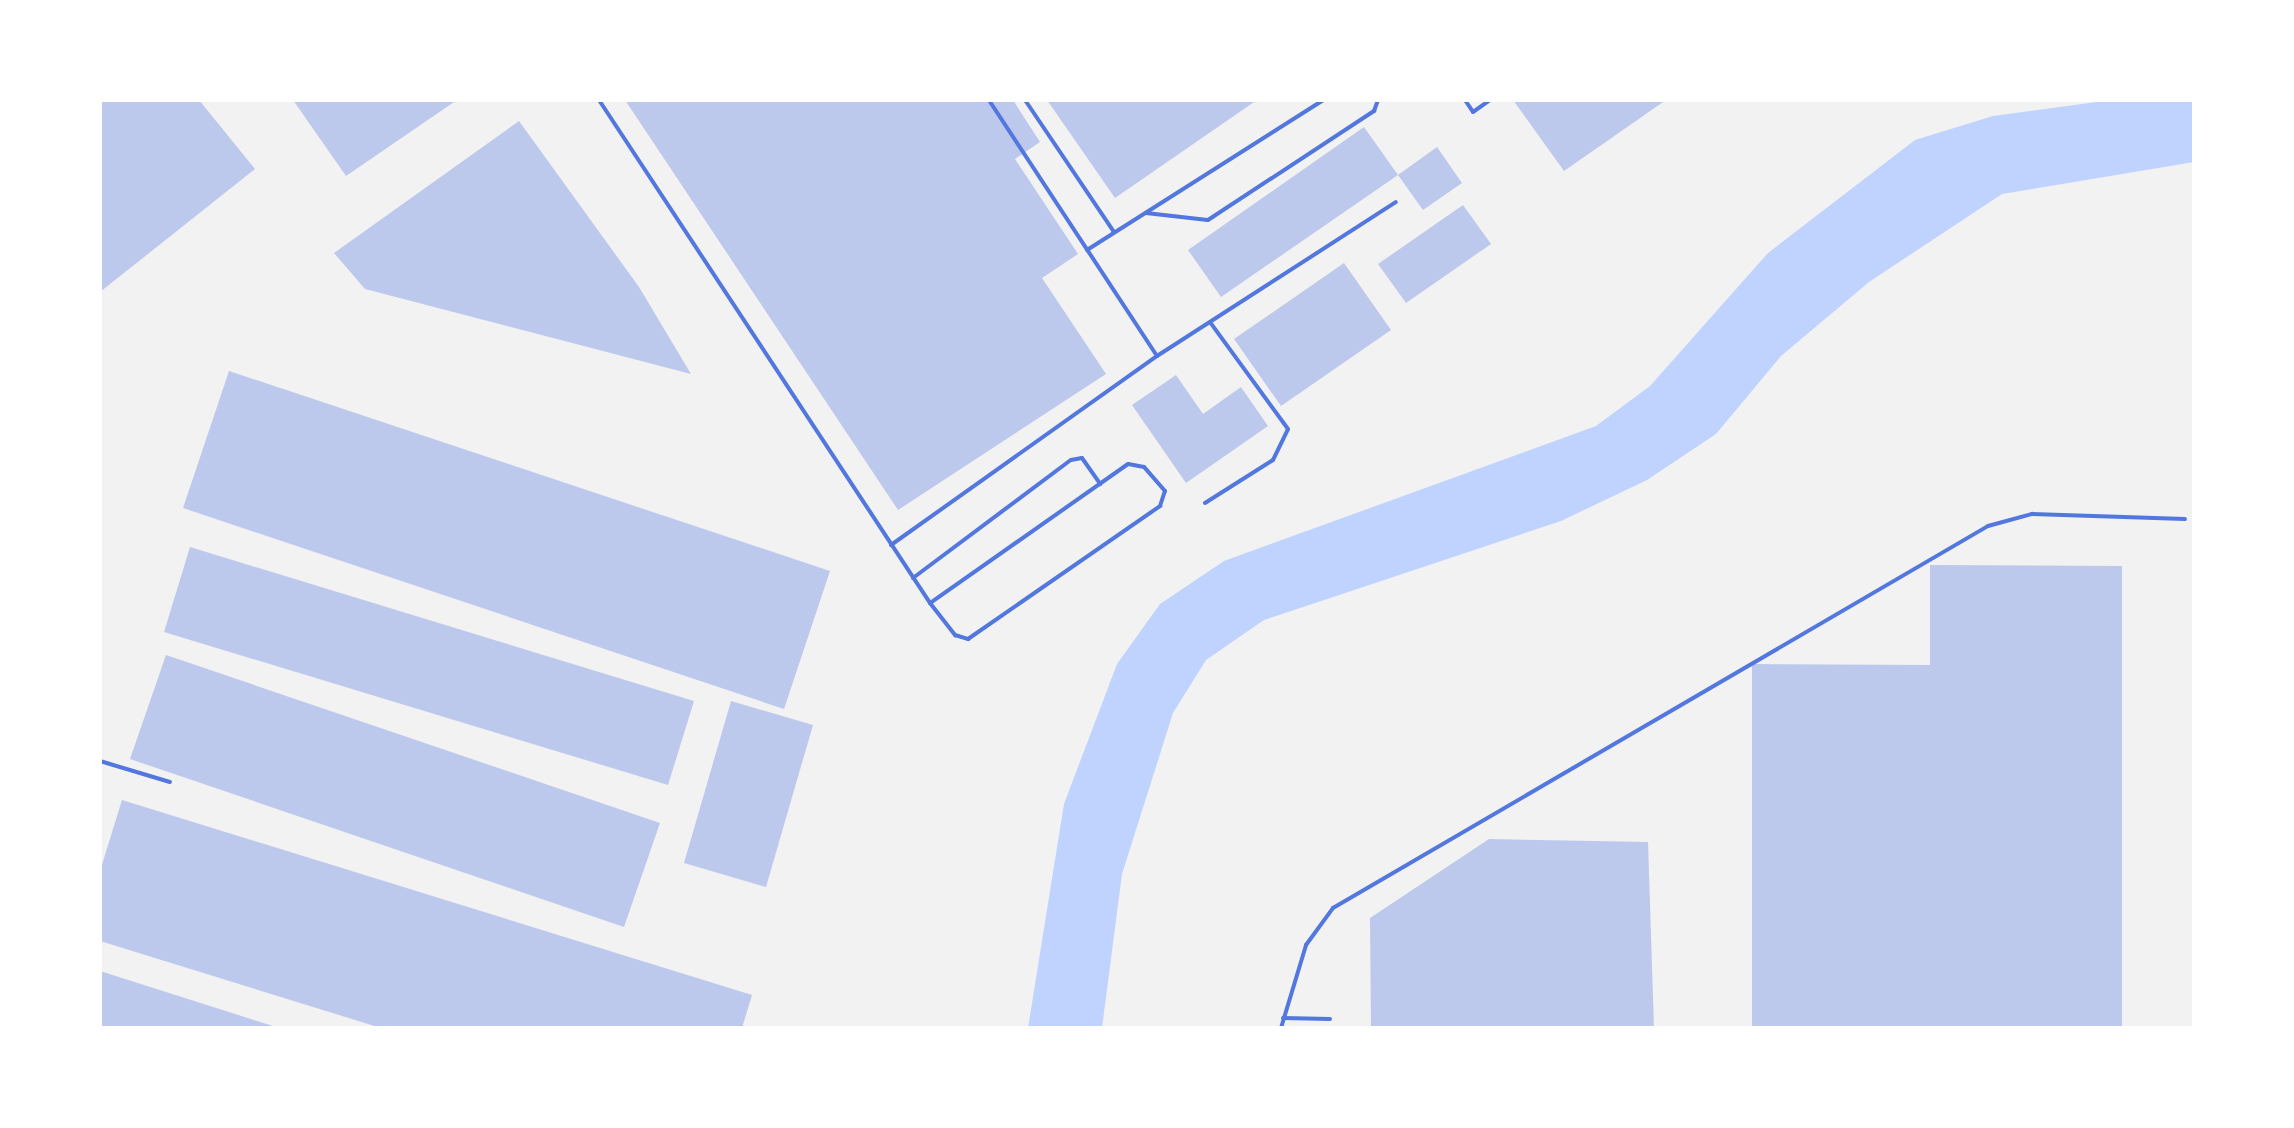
<!DOCTYPE html>
<style>
body{margin:0}
#map{position:relative;width:2294px;height:1128px;overflow:hidden;background:#f2f2f2;font-family:"Asap Condensed",sans-serif}
div>[style]{position:absolute}
.water>*{inset:0;background:#bfd3fe}
.building>*{inset:0;background:#bdc9ec}
.service>*{height:4px;margin:-2px;padding:0 2px;transform-origin:2px;border-radius:2px;background:#5277de}
span{translate:-50% -50%;white-space:nowrap;text-align:center;line-height:1.15;-webkit-text-stroke:6px #fff;paint-order:stroke}
.frame{position:absolute;inset:0;border:102px solid #fff;pointer-events:none}
</style>
<div id="map">
<div class="water">
<i style="clip-path:polygon(2111px 100px,2194px 100px,2194px 162px,2002px 194px,1869px 282px,1781px 356px,1716px 434px,1647px 480px,1561px 521px,1264px 620px,1206px 660px,1173px 713px,1122px 874px,1102px 1028px,1028px 1028px,1064px 804px,1117px 664px,1160px 604px,1224px 561px,1596px 426px,1650px 386px,1768px 253px,1915px 140px,1993px 116px)"></i>
</div>
<div class="building">
<i style="clip-path:polygon(100px 100px,199px 100px,255px 169px,100px 292px)"></i>
<i style="clip-path:polygon(293px 100px,457px 100px,346px 176px)"></i>
<i style="clip-path:polygon(625px 100px,1013px 100px,1040px 142px,1015px 159px,1078px 254px,1042px 278px,1106px 374px,898px 510px)"></i>
<i style="clip-path:polygon(1047px 100px,1257px 100px,1115px 198px)"></i>
<i style="clip-path:polygon(1513px 100px,1666px 100px,1564px 171px)"></i>
<i style="clip-path:polygon(519px 121px,639px 287px,691px 374px,365px 289px,334px 253px)"></i>
<i style="clip-path:polygon(1364px 127px,1398px 175px,1437px 147px,1462px 183px,1423px 210px,1398px 175px,1221px 297px,1188px 250px)"></i>
<i style="clip-path:polygon(1463px 205px,1491px 244px,1406px 303px,1378px 264px)"></i>
<i style="clip-path:polygon(1344px 263px,1391px 330px,1281px 406px,1234px 339px)"></i>
<i style="clip-path:polygon(229px 371px,830px 571px,784px 709px,183px 508px)"></i>
<i style="clip-path:polygon(1176px 375px,1203px 414px,1241px 387px,1268px 426px,1186px 483px,1132px 405px)"></i>
<i style="clip-path:polygon(190px 547px,694px 701px,668px 785px,164px 632px)"></i>
<i style="clip-path:polygon(1930px 565px,2122px 566px,2122px 1028px,1752px 1028px,1752px 664px,1930px 665px)"></i>
<i style="clip-path:polygon(166px 655px,660px 823px,624px 927px,130px 759px)"></i>
<i style="clip-path:polygon(731px 701px,813px 725px,766px 887px,684px 863px)"></i>
<i style="clip-path:polygon(122px 800px,752px 995px,742px 1028px,381px 1028px,100px 941px,100px 871px)"></i>
<i style="clip-path:polygon(1489px 839px,1648px 842px,1654px 1028px,1371px 1028px,1370px 918px)"></i>
<i style="clip-path:polygon(100px 971px,276px 1027px,276px 1028px,100px 1028px)"></i>
</div>
<div class="service">
<i style="left:599px;top:100px;width:602px;rotate:56.65deg"></i>
<i style="left:930px;top:603px;width:41px;rotate:52deg"></i>
<i style="left:955px;top:635px;width:14px;rotate:17deg"></i>
<i style="left:968px;top:639px;width:234px;rotate:-34.7deg"></i>
<i style="left:1160px;top:506px;width:16px;rotate:-72deg"></i>
<i style="left:1165px;top:491px;width:32px;rotate:-131deg"></i>
<i style="left:1144px;top:467px;width:16px;rotate:-169deg"></i>
<i style="left:1128px;top:464px;width:242px;rotate:144.9deg"></i>
<i style="left:1025px;top:100px;width:159px;rotate:56deg"></i>
<i style="left:1465px;top:100px;width:14px;rotate:56deg"></i>
<i style="left:1473px;top:112px;width:21px;rotate:-35deg"></i>
<i style="left:1146px;top:213px;width:62px;rotate:6.4deg"></i>
<i style="left:1208px;top:220px;width:199px;rotate:-33.3deg"></i>
<i style="left:1374px;top:111px;width:12px;rotate:-70deg"></i>
<i style="left:1087px;top:250px;width:280px;rotate:-32.4deg"></i>
<i style="left:1157px;top:356px;width:284px;rotate:-32.8deg"></i>
<i style="left:1205px;top:503px;width:80px;rotate:-32.3deg"></i>
<i style="left:1273px;top:460px;width:34px;rotate:-64deg"></i>
<i style="left:1288px;top:429px;width:132px;rotate:-126.1deg"></i>
<i style="left:891px;top:545px;width:326px;rotate:-35.4deg"></i>
<i style="left:1157px;top:356px;width:306px;rotate:-123.3deg"></i>
<i style="left:913px;top:578px;width:197px;rotate:-36.8deg"></i>
<i style="left:1071px;top:460px;width:11px;rotate:-10deg"></i>
<i style="left:1082px;top:458px;width:32px;rotate:55deg"></i>
<i style="left:100px;top:761px;width:73px;rotate:16.7deg"></i>
<i style="left:1283px;top:1018px;width:47px;rotate:1.2deg"></i>
<i style="left:1281px;top:1028px;width:87px;rotate:-73.2deg"></i>
<i style="left:1306px;top:945px;width:46px;rotate:-53.9deg"></i>
<i style="left:1333px;top:908px;width:758px;rotate:-30.25deg"></i>
<i style="left:1988px;top:526px;width:46px;rotate:-15.3deg"></i>
<i style="left:2032px;top:514px;width:153px;rotate:1.9deg"></i>
</div>
<div class="frame"></div>
</div>
